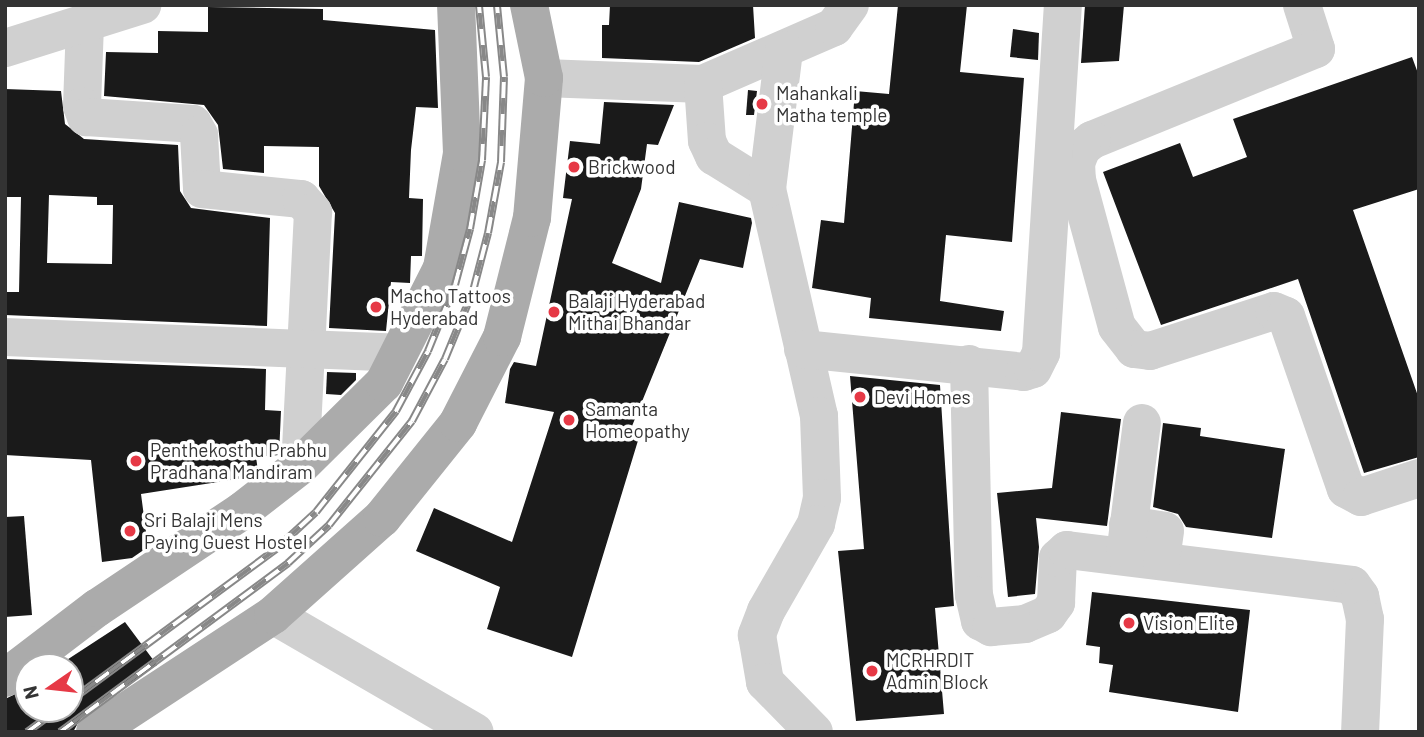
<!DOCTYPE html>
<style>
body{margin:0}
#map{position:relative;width:1424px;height:737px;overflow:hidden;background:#fff;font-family:Barlow,sans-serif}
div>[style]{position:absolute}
.building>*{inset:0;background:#1a1a1a}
.minor>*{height:38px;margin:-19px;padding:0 19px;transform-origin:19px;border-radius:19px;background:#d0d0d0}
.major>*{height:38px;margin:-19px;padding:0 19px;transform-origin:19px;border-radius:19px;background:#ababab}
.rail>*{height:8px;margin-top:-4px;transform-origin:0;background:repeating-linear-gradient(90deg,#fff 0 16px,#888 0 32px);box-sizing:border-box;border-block:2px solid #888}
.dots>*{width:19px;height:19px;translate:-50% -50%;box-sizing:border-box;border:4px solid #fff;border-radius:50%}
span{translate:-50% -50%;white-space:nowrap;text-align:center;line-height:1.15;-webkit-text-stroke:7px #fff;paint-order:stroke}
.poi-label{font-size:19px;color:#333}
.left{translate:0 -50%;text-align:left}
.frame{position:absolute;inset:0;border:7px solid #333;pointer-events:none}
.north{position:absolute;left:14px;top:653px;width:70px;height:70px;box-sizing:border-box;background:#fff;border:2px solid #adadad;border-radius:50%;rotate:256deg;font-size:19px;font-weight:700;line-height:28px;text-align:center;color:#333}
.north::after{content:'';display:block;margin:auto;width:24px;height:32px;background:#e63946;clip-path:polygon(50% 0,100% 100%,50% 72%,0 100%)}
</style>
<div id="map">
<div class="building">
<i style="clip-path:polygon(610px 5px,753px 5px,755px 38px,699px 62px,602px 58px,602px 25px,609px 25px)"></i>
<i style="clip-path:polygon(898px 5px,967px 5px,960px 72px,1024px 78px,1012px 242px,946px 235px,940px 301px,1004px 311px,1001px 331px,869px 318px,871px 298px,812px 288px,821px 220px,844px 223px,855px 91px,889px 94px)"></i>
<i style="clip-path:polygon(1085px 5px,1124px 5px,1119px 61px,1081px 63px)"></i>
<i style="clip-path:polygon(208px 7px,323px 9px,323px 20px,435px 30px,438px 108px,416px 107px,411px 150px,409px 198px,423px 199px,422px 256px,411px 256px,410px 283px,391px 282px,386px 331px,329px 328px,335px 213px,319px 186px,319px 147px,264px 146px,264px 173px,223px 169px,218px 125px,204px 105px,104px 96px,106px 52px,158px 53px,158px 31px,208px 32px)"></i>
<i style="clip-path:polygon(1013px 29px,1039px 33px,1038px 60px,1010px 57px)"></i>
<i style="clip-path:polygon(1412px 57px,1419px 76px,1419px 189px,1353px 210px,1419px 399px,1419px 457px,1364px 473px,1298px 279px,1161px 325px,1103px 172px,1180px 143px,1193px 177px,1247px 157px,1233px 119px)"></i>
<i style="clip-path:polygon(evenodd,5px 89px,61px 91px,65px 124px,84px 139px,178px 145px,180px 191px,191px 208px,270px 218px,267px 326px,5px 315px,5px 292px,19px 292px,21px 197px,5px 197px,5px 89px,49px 195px,97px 197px,97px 205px,113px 205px,112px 264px,47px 263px,49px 195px)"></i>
<i style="clip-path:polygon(748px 90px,757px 91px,754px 115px,746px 115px)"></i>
<i style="clip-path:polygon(604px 102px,674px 105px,658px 145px,647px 144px,641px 189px,612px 263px,661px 283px,679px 202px,751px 218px,752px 223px,743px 268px,700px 259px,630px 431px,640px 434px,572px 657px,487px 629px,500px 587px,416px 551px,434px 508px,512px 542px,554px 412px,505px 403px,510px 369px,514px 362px,536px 366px,572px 199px,563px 198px,570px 141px,600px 144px)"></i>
<i style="clip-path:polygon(5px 359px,266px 369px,265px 410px,281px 411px,279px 455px,256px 457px,258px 471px,250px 477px,141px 494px,148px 547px,132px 558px,102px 562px,91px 460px,5px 455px)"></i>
<i style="clip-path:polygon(327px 372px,356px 373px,356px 380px,341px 395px,326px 394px)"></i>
<i style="clip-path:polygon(850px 376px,940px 385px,954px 606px,935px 608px,944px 714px,856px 721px,838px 551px,864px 549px)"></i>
<i style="clip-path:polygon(1061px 412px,1121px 419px,1107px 526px,1036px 518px,1039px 547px,1035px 594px,1008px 597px,997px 493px,1052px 488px)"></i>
<i style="clip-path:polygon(1163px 423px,1201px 428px,1200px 436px,1285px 449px,1272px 538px,1186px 527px,1178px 514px,1153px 507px)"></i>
<i style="clip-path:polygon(24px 516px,32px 615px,5px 617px,5px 517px)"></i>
<i style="clip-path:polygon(1092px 592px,1250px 610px,1238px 712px,1109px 692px,1113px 665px,1099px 663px,1100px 647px,1086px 645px)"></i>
<i style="clip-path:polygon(125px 622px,157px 665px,83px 714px,73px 732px,5px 732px,5px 699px,28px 688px,28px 709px,70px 709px,70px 667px,56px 667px)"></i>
</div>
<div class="minor">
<i style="left:1302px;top:5px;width:46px;rotate:72.3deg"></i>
<i style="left:1316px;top:49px;width:242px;rotate:157.9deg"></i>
<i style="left:1092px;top:140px;width:13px;rotate:141deg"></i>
<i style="left:1082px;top:148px;width:16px;rotate:112deg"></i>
<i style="left:1076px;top:163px;width:17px;rotate:87deg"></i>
<i style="left:1077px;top:180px;width:152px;rotate:74.8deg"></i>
<i style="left:1117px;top:327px;width:28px;rotate:52deg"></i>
<i style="left:1134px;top:349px;width:16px;rotate:7deg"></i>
<i style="left:1150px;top:351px;width:130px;rotate:-17.9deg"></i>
<i style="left:1274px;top:311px;width:13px;rotate:23deg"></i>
<i style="left:1286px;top:316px;width:183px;rotate:70.9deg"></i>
<i style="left:1346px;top:489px;width:17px;rotate:28deg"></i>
<i style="left:1361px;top:497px;width:61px;rotate:-18.1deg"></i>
<i style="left:85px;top:24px;width:82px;rotate:92.1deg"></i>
<i style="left:82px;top:106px;width:12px;rotate:70deg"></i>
<i style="left:86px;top:117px;width:107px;rotate:3.7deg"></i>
<i style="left:193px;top:124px;width:13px;rotate:61deg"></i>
<i style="left:199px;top:135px;width:54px;rotate:86.8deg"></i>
<i style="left:202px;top:189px;width:100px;rotate:5.8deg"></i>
<i style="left:301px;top:199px;width:18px;rotate:47deg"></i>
<i style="left:313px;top:212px;width:254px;rotate:92.9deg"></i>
<i style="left:5px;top:48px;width:144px;rotate:-17.4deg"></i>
<i style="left:544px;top:78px;width:159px;rotate:2.2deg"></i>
<i style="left:703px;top:84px;width:143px;rotate:-23.5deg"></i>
<i style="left:834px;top:27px;width:27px;rotate:-54deg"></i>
<i style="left:703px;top:84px;width:57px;rotate:86deg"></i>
<i style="left:707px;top:141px;width:17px;rotate:65deg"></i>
<i style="left:714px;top:156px;width:62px;rotate:31.9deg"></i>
<i style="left:767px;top:189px;width:233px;rotate:77.1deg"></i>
<i style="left:819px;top:416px;width:82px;rotate:87.9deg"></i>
<i style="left:822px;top:498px;width:27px;rotate:103deg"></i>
<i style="left:816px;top:524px;width:100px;rotate:119.9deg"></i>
<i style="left:766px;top:611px;width:26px;rotate:111deg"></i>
<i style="left:757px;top:635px;width:48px;rotate:80.3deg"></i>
<i style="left:765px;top:682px;width:70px;rotate:45.6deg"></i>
<i style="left:767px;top:189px;width:140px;rotate:-83deg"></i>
<i style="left:5px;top:337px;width:394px;rotate:2.3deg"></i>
<i style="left:803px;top:349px;width:222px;rotate:5.9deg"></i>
<i style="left:1024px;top:372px;width:9px;rotate:-18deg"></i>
<i style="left:1033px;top:369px;width:18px;rotate:-63deg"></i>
<i style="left:1041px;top:353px;width:349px;rotate:-86.4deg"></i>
<i style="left:969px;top:364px;width:231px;rotate:88.8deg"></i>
<i style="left:974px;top:595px;width:27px;rotate:77deg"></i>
<i style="left:980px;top:621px;width:13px;rotate:29deg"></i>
<i style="left:991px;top:627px;width:34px;rotate:-5deg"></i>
<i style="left:1025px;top:624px;width:25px;rotate:-23deg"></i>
<i style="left:1048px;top:614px;width:14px;rotate:-54deg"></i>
<i style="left:1056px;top:603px;width:45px;rotate:-87.5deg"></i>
<i style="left:1058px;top:558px;width:12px;rotate:-42deg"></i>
<i style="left:1067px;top:550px;width:287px;rotate:7deg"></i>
<i style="left:1352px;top:585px;width:14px;rotate:54deg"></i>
<i style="left:1360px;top:596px;width:24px;rotate:78deg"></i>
<i style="left:1365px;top:619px;width:113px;rotate:92.5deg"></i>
<i style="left:1128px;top:525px;width:37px;rotate:9deg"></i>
<i style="left:1165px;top:531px;width:29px;rotate:98deg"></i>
<i style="left:1125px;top:555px;width:133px;rotate:-82.7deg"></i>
<i style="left:273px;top:615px;width:233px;rotate:30.1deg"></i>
</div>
<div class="major">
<i style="left:5px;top:678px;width:116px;rotate:-37.3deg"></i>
<i style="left:97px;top:608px;width:174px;rotate:-33.8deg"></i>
<i style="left:242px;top:511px;width:73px;rotate:-37.8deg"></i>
<i style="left:300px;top:466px;width:118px;rotate:-44.7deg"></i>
<i style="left:384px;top:383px;width:129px;rotate:-63.2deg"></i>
<i style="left:442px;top:268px;width:117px;rotate:-80.1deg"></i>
<i style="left:462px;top:153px;width:148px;rotate:-92.3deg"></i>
<i style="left:95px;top:732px;width:213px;rotate:-33.3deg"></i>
<i style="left:273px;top:615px;width:146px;rotate:-41.7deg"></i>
<i style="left:382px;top:518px;width:122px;rotate:-51.3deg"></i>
<i style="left:458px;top:423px;width:97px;rotate:-62.9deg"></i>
<i style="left:502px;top:337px;width:123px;rotate:-75.9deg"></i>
<i style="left:532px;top:218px;width:141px;rotate:-85.1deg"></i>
<i style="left:544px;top:78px;width:75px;rotate:-101.6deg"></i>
</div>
<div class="rail">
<i style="left:70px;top:701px;width:256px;rotate:-36.4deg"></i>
<i style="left:276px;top:549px;width:54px;rotate:-42.8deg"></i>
<i style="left:316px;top:512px;width:129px;rotate:-51.6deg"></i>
<i style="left:396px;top:411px;width:68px;rotate:-61.9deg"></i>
<i style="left:428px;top:351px;width:71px;rotate:-67.8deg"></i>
<i style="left:455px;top:285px;width:58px;rotate:-75deg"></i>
<i style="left:470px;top:229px;width:70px;rotate:-80.1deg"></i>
<i style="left:482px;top:160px;width:83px;rotate:-87.2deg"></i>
<i style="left:486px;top:77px;width:72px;rotate:-95.6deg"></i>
<i style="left:27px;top:732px;width:39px;rotate:-36deg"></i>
<i style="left:60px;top:732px;width:284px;rotate:-36.5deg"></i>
<i style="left:288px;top:563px;width:56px;rotate:-42.8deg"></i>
<i style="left:329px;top:525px;width:133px;rotate:-51.4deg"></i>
<i style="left:412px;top:421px;width:70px;rotate:-62deg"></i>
<i style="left:445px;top:359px;width:74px;rotate:-67.6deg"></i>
<i style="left:473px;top:291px;width:60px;rotate:-75.5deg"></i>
<i style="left:488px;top:233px;width:72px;rotate:-79.6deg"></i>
<i style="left:501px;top:162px;width:85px;rotate:-88deg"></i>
<i style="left:504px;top:77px;width:72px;rotate:-95.6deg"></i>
</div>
<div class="dots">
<i style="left:762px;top:104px;background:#e63946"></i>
<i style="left:574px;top:167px;background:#e63946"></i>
<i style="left:376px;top:307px;background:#e63946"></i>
<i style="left:554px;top:312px;background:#e63946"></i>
<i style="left:860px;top:397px;background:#e63946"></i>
<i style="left:569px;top:420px;background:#e63946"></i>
<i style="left:136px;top:461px;background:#e63946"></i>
<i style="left:130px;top:531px;background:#e63946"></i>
<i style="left:1129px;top:623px;background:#e63946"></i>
<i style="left:872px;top:671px;background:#e63946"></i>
</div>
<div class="poi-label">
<span class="left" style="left:776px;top:104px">Mahankali<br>Matha temple</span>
<span class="left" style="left:588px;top:167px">Brickwood</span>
<span class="left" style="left:390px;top:307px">Macho Tattoos<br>Hyderabad</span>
<span class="left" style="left:568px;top:312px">Balaji Hyderabad<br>Mithai Bhandar</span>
<span class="left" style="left:874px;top:397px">Devi Homes</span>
<span class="left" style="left:585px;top:420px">Samanta<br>Homeopathy</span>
<span class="left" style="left:150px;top:461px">Penthekosthu Prabhu<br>Pradhana Mandiram</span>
<span class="left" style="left:144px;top:531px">Sri Balaji Mens<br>Paying Guest Hostel</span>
<span class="left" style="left:1143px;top:623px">Vision Elite</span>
<span class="left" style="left:886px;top:671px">MCRHRDIT<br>Admin Block</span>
</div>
<div class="frame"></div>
<div class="north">N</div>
</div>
